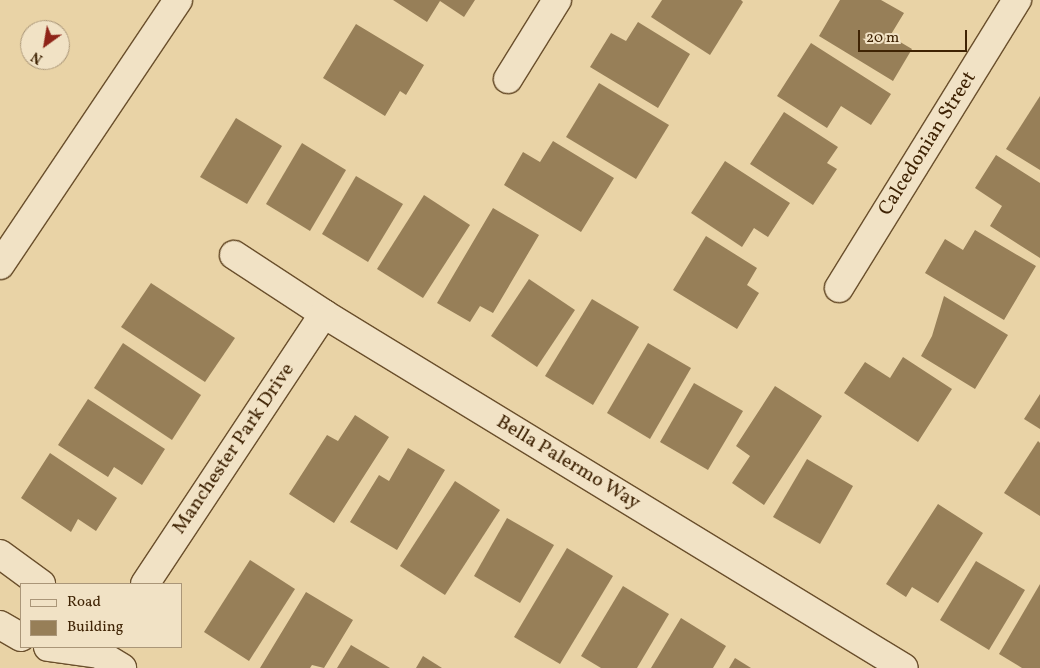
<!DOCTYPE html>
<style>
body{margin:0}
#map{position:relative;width:1040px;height:668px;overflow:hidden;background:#e9d3a6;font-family:Vollkorn,serif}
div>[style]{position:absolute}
.building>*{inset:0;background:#977f58}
.roads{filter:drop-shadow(1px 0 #6a4f2c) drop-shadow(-1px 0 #6a4f2c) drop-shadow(0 1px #6a4f2c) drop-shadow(0 -1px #6a4f2c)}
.minor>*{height:28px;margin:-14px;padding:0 14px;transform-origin:14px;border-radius:14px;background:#f1e2c5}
.secondary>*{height:28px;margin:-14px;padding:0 14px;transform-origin:14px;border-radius:14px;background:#f1e2c5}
span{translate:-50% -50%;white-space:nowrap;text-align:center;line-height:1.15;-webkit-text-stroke:4.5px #f1e2c5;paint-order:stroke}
.street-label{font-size:20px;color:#3f2304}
.legend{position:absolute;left:20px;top:583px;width:162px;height:65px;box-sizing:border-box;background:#f1e2c5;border:1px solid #aa9678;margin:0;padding:6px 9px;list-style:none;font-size:15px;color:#3f2304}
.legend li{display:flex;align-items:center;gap:10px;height:25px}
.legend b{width:25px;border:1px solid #aa9678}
.north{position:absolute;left:20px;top:20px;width:50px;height:50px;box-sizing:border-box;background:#f1e2c5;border:1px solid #aa9678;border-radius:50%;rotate:212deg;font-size:14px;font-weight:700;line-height:20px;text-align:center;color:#3f2304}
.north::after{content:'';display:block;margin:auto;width:18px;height:22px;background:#8f2418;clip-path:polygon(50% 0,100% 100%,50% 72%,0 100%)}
.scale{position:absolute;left:858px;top:30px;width:109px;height:22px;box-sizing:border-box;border:2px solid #3f2304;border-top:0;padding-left:6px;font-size:15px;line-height:18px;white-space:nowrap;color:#3f2304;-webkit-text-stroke:4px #f1e2c5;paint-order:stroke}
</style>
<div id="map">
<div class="building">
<i style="clip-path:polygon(393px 0,475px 0,464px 17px,440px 1px,427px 22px)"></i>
<i style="clip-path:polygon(662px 0,741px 0,743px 2px,710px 55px,651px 17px)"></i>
<i style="clip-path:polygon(840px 0,881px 0,904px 13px,890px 36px,912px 49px,893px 81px,819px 36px)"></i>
<i style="clip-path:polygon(638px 22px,690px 54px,658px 108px,590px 67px,611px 33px,626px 41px)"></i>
<i style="clip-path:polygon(356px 24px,424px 65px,406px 95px,400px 91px,385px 116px,323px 78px)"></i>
<i style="clip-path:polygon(811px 43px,891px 94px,871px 125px,841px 106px,827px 128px,777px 96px)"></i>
<i style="clip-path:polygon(599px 83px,669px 125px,636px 179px,566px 137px)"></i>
<i style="clip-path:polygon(1040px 96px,1040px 170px,1006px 149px)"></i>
<i style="clip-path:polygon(784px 112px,838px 147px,827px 163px,837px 169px,813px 205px,750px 164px)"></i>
<i style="clip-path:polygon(236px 118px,282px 146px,247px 204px,200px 177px)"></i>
<i style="clip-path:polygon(553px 141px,614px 178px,581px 232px,504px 185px,523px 152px,540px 162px)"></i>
<i style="clip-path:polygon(302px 143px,346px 170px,310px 231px,266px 204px)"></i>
<i style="clip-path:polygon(996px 155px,1040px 183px,1040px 258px,990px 226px,1002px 206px,975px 188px)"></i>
<i style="clip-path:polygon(725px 161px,790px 203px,768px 237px,754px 228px,742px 247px,691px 213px)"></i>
<i style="clip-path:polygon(356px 176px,403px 204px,368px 262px,322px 234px)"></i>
<i style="clip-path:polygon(424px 195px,470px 225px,423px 298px,377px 269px)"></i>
<i style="clip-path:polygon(493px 208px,539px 235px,493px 313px,480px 306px,470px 322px,437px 303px)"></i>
<i style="clip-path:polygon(975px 230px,1036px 266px,1004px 320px,925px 273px,945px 239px,963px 250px)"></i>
<i style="clip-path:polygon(706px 236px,757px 268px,747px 285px,759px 293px,737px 329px,673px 290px)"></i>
<i style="clip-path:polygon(529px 279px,575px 310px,537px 367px,491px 336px)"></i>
<i style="clip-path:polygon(151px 283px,235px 338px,205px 382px,121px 327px)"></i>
<i style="clip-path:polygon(944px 296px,1008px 335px,975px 389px,921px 356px,932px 336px)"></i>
<i style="clip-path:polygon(592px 299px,639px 327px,593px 405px,545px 376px)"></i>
<i style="clip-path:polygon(123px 343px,201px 395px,172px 440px,94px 388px)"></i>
<i style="clip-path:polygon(648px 343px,691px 368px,650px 439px,607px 413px)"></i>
<i style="clip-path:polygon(903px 357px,952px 389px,918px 442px,844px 393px,865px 362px,890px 378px)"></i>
<i style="clip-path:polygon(694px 383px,743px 411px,708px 470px,660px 442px)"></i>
<i style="clip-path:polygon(775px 386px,822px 416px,764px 505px,732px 483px,750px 456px,736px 446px)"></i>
<i style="clip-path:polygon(1040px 394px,1040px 429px,1024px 419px)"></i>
<i style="clip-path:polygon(88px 399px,165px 449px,142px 485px,114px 467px,108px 477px,58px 445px)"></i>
<i style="clip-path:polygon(355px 415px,389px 437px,334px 523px,289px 494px,327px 435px,338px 441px)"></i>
<i style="clip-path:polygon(1038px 441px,1040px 443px,1040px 516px,1004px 493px)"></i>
<i style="clip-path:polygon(408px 448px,445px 470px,397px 550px,350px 522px,379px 475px,389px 481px)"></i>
<i style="clip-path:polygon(50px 453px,117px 498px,96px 531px,78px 519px,71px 532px,21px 498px)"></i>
<i style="clip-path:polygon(807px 459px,853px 486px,820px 544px,773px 517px)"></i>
<i style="clip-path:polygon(455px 481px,500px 510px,445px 595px,400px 566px)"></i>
<i style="clip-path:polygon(938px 504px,983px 533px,938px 603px,912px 587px,906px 597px,886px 584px)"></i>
<i style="clip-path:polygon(507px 518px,554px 545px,520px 603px,474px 576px)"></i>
<i style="clip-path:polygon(567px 548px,613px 576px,560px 664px,514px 637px)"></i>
<i style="clip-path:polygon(250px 560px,295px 589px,249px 661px,204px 632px)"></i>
<i style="clip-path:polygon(976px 561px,1025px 590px,989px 650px,940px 620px)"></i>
<i style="clip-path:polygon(1040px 584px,1040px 668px,1022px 668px,999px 654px)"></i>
<i style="clip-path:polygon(623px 586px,669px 614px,637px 668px,601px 668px,581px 656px)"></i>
<i style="clip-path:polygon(306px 592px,353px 620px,324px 668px,312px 665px,310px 668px,260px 668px)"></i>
<i style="clip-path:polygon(681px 618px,726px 646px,713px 668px,651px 668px)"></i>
<i style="clip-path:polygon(351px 645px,390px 668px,337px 668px)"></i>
<i style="clip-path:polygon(423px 656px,442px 668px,416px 668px)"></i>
<i style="clip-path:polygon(735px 658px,751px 668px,729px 668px)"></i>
</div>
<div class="roads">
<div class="minor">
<i style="left:508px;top:79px;width:93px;rotate:-58.2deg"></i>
<i style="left:234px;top:255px;width:108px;rotate:33.2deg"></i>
<i style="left:324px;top:314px;width:679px;rotate:31.4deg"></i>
<i style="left:839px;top:288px;width:339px;rotate:-58.3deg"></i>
<i style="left:0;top:554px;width:51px;rotate:36.2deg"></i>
<i style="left:145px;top:584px;width:324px;rotate:-56.5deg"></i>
<i style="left:0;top:625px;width:24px;rotate:30deg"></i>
<i style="left:48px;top:647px;width:51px;rotate:7.8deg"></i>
<i style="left:99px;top:654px;width:27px;rotate:31deg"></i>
</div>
<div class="secondary">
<i style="left:0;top:265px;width:319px;rotate:-56.1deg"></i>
</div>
</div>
<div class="street-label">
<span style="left:928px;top:144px;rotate:-58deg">Calcedonian Street</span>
<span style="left:234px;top:449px;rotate:-56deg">Manchester Park Drive</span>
<span style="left:568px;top:463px;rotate:31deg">Bella Palermo Way</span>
</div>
<ul class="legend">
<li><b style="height:6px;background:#f1e2c5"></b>Road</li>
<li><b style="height:14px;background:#977f58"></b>Building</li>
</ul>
<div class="north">N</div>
<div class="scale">20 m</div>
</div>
